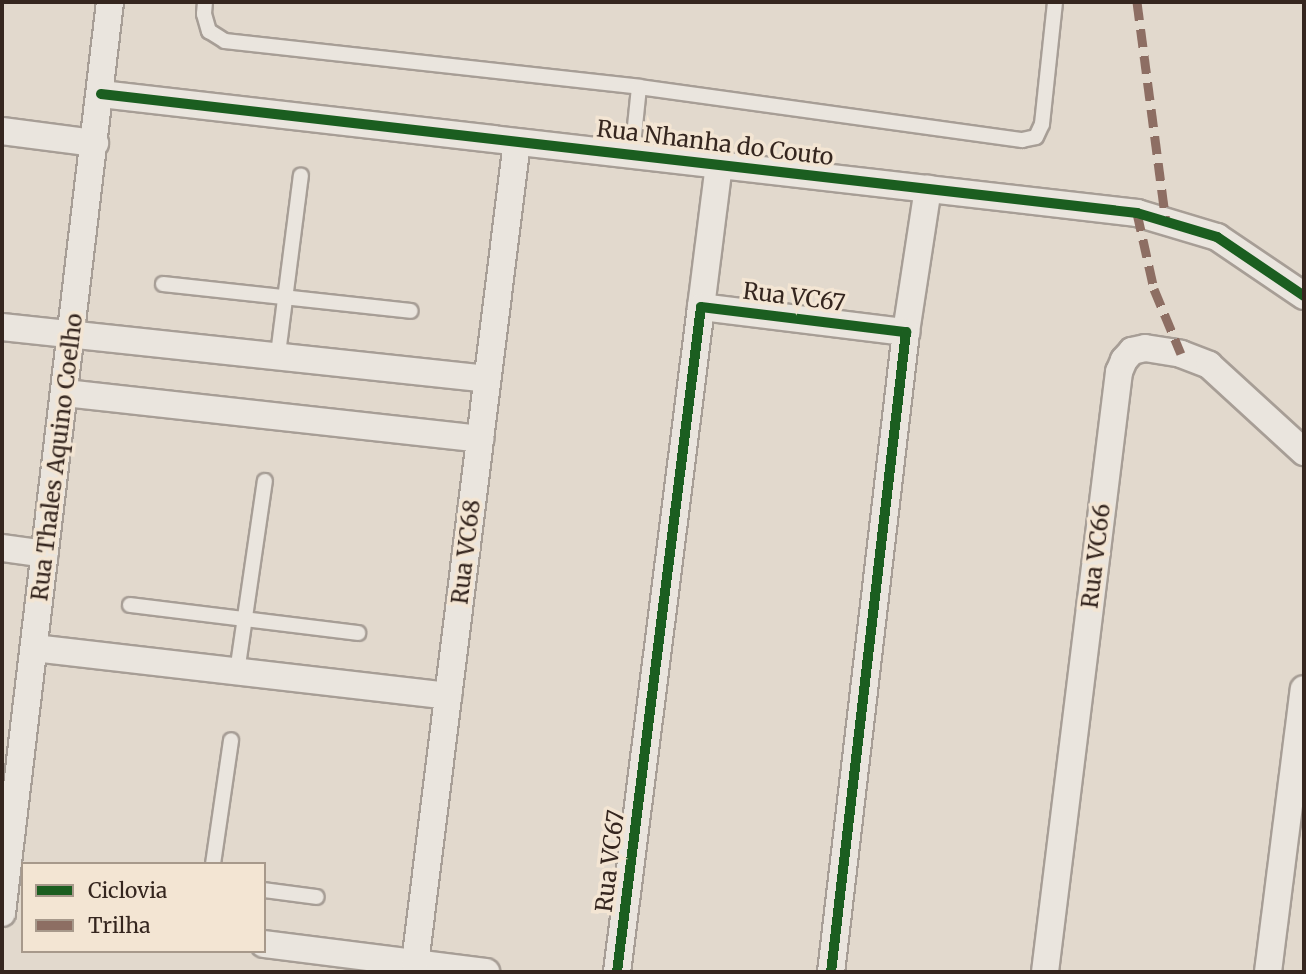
<!DOCTYPE html>
<style>
body{margin:0}
#map{position:relative;width:1306px;height:974px;overflow:hidden;background:#e2d9cd;font-family:Merriweather,serif}
div>[style]{position:absolute}
.roads{filter:drop-shadow(2px 0 #a79e96) drop-shadow(-2px 0 #a79e96) drop-shadow(0 2px #a79e96) drop-shadow(0 -2px #a79e96)}
.service>*{height:14px;margin:-7px;padding:0 7px;transform-origin:7px;border-radius:7px;background:#eae5de}
.minor>*{height:26px;margin:-13px;padding:0 13px;transform-origin:13px;border-radius:13px;background:#eae5de}
.quiet>*{height:9px;margin-top:-4.5px;transform-origin:0;background:repeating-linear-gradient(90deg,#8d6e63 0 18px,transparent 0 27px)}
.cycleway>*{height:10px;margin:-5px;padding:0 5px;transform-origin:5px;border-radius:5px;background:#1b5e20}
span{translate:-50% -50%;white-space:nowrap;text-align:center;line-height:1.15;-webkit-text-stroke:7px #f3e5d3;paint-order:stroke}
.street-label{font-size:23px;color:#35261f}
.frame{position:absolute;inset:0;border:4px solid #35261f;pointer-events:none}
.legend{position:absolute;left:21px;top:862px;width:245px;height:91px;box-sizing:border-box;background:#f3e5d3;border:2px solid #a7998b;margin:0;padding:9px 12px;list-style:none;font-size:21px;color:#35261f}
.legend li{display:flex;align-items:center;gap:14px;height:35px}
.legend b{width:35px;border:2px solid #a7998b}
</style>
<div id="map">
<div class="roads">
<div class="service">
<i style="left:205px;top:2px;width:12px;rotate:95deg"></i>
<i style="left:204px;top:14px;width:18px;rotate:74deg"></i>
<i style="left:209px;top:31px;width:19px;rotate:32deg"></i>
<i style="left:225px;top:41px;width:417px;rotate:6.3deg"></i>
<i style="left:639px;top:87px;width:387px;rotate:7.9deg"></i>
<i style="left:1022px;top:140px;width:14px;rotate:-12deg"></i>
<i style="left:1036px;top:137px;width:14px;rotate:-65deg"></i>
<i style="left:1042px;top:124px;width:123px;rotate:-83.9deg"></i>
<i style="left:632px;top:155px;width:68px;rotate:-84.1deg"></i>
<i style="left:163px;top:284px;width:249px;rotate:6.2deg"></i>
<i style="left:278px;top:354px;width:180px;rotate:-82.7deg"></i>
<i style="left:130px;top:605px;width:230px;rotate:7deg"></i>
<i style="left:237px;top:672px;width:193px;rotate:-81.7deg"></i>
<i style="left:213px;top:864px;width:125px;rotate:-81.7deg"></i>
<i style="left:264px;top:890px;width:53px;rotate:7.5deg"></i>
</div>
<div class="minor">
<i style="left:101px;top:94px;width:1043px;rotate:6.55deg"></i>
<i style="left:1137px;top:213px;width:84px;rotate:16.7deg"></i>
<i style="left:1217px;top:237px;width:105px;rotate:34.1deg"></i>
<i style="left:2px;top:131px;width:94px;rotate:7.4deg"></i>
<i style="left:701px;top:307px;width:143px;rotate:-82.8deg"></i>
<i style="left:2px;top:327px;width:488px;rotate:6.1deg"></i>
<i style="left:906px;top:332px;width:145px;rotate:-81.3deg"></i>
<i style="left:65px;top:393px;width:418px;rotate:6.3deg"></i>
<i style="left:2px;top:548px;width:43px;rotate:7.9deg"></i>
<i style="left:34px;top:648px;width:417px;rotate:6.6deg"></i>
<i style="left:2px;top:913px;width:917px;rotate:-83.24deg"></i>
<i style="left:264px;top:944px;width:224px;rotate:7.2deg"></i>
<i style="left:415px;top:963px;width:827px;rotate:-82.92deg"></i>
<i style="left:617px;top:972px;width:670px;rotate:-82.8deg"></i>
<i style="left:701px;top:307px;width:207px;rotate:7deg"></i>
<i style="left:906px;top:332px;width:644px;rotate:96.68deg"></i>
<i style="left:1045px;top:972px;width:605px;rotate:-82.97deg"></i>
<i style="left:1119px;top:372px;width:13px;rotate:-67deg"></i>
<i style="left:1124px;top:360px;width:12px;rotate:-48deg"></i>
<i style="left:1132px;top:351px;width:13px;rotate:-13deg"></i>
<i style="left:1145px;top:348px;width:36px;rotate:9deg"></i>
<i style="left:1181px;top:354px;width:30px;rotate:21deg"></i>
<i style="left:1209px;top:365px;width:129px;rotate:42.5deg"></i>
<i style="left:1268px;top:972px;width:285px;rotate:-82.8deg"></i>
</div>
</div>
<div class="quiet">
<i style="left:1137px;top:2px;width:222px;rotate:82.5deg"></i>
<i style="left:1137px;top:213px;width:78px;rotate:77.4deg"></i>
<i style="left:1154px;top:289px;width:70px;rotate:67.4deg"></i>
</div>
<div class="cycleway">
<i style="left:101px;top:94px;width:1043px;rotate:6.55deg"></i>
<i style="left:1137px;top:213px;width:84px;rotate:16.7deg"></i>
<i style="left:1217px;top:237px;width:105px;rotate:34.1deg"></i>
<i style="left:617px;top:972px;width:670px;rotate:-82.8deg"></i>
<i style="left:701px;top:307px;width:207px;rotate:7deg"></i>
<i style="left:906px;top:332px;width:644px;rotate:96.68deg"></i>
</div>
<div class="street-label">
<span style="left:715px;top:143px;rotate:7deg">Rua Nhanha do Couto</span>
<span style="left:794px;top:297px;rotate:7deg">Rua VC67</span>
<span style="left:57px;top:457px;rotate:-83deg">Rua Thales Aquino Coelho</span>
<span style="left:466px;top:552px;rotate:-83deg">Rua VC68</span>
<span style="left:1096px;top:556px;rotate:-83deg">Rua VC66</span>
<span style="left:610px;top:861px;rotate:-83deg">Rua VC67</span>
</div>
<div class="frame"></div>
<ul class="legend">
<li><b style="height:9px;background:#1b5e20"></b>Ciclovia</li>
<li><b style="height:9px;background:#8d6e63"></b>Trilha</li>
</ul>
</div>
